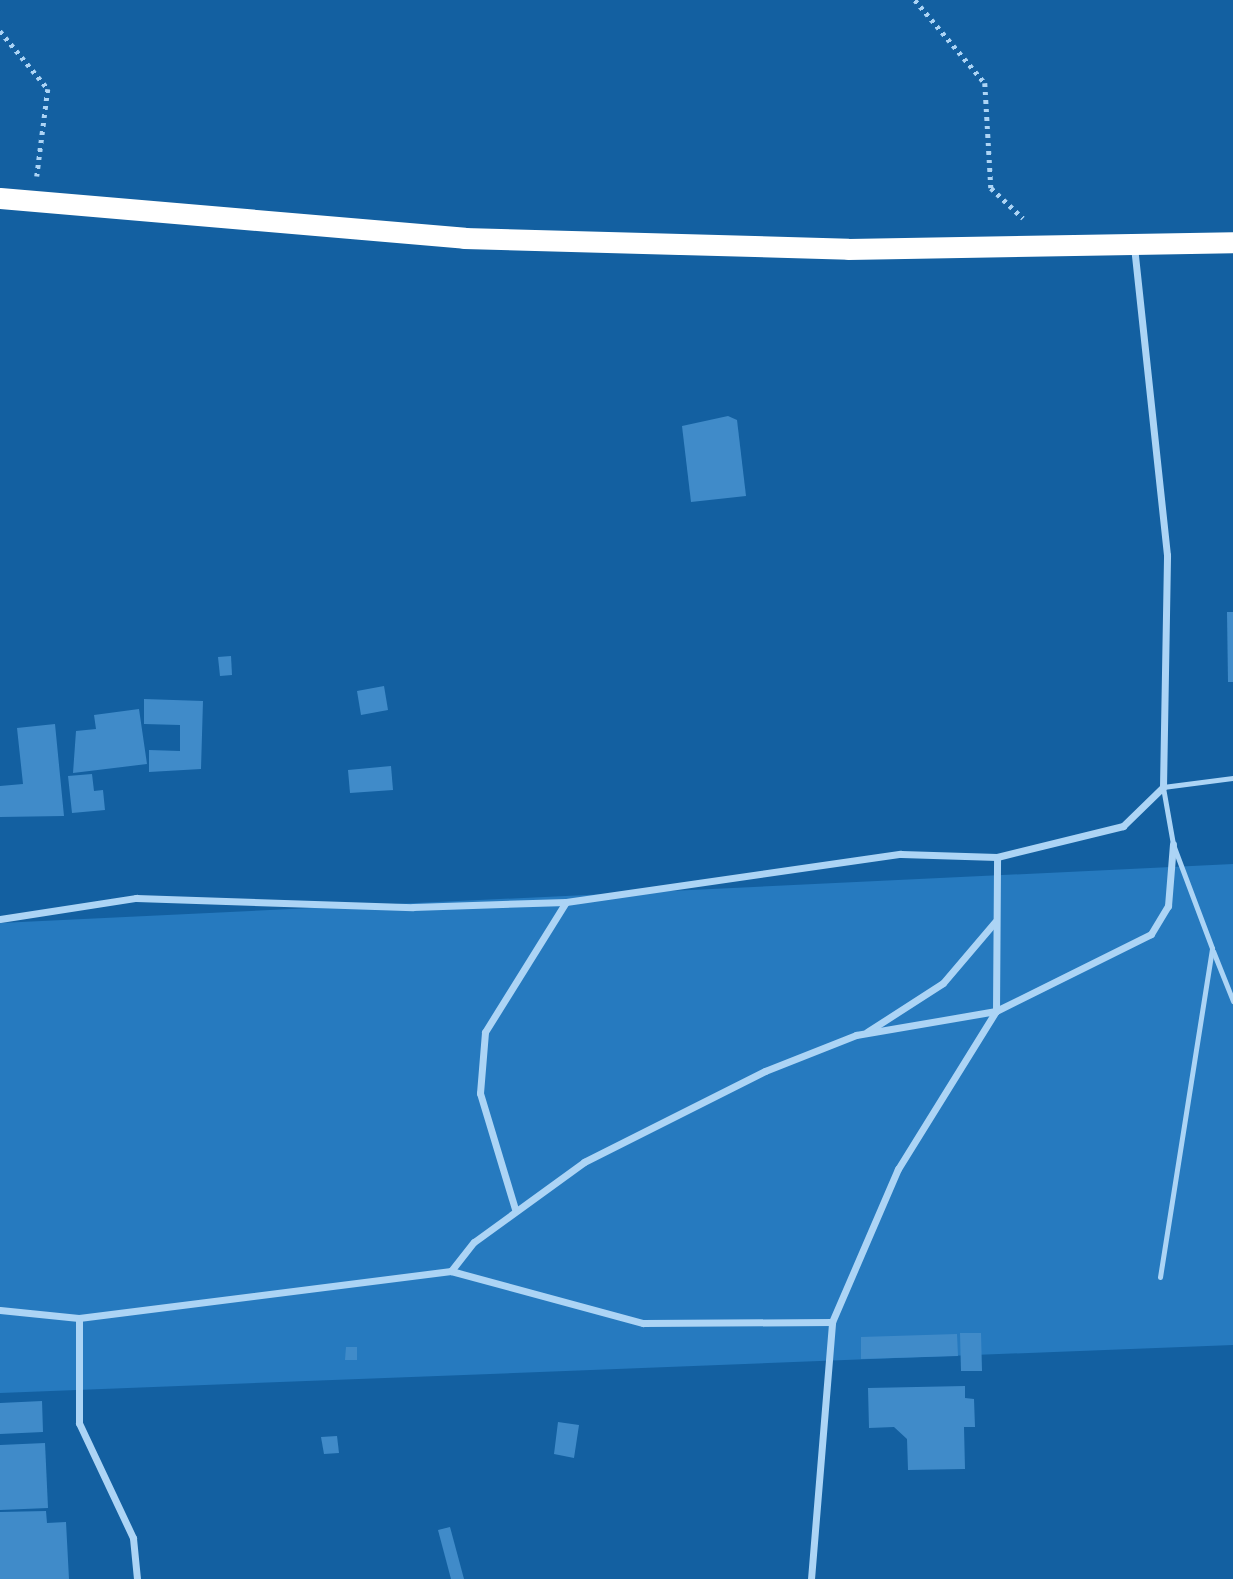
<!DOCTYPE html>
<style>
body{margin:0}
#map{position:relative;width:1233px;height:1579px;overflow:hidden;background:#1360a1;font-family:"Golos Text",sans-serif}
div>[style]{position:absolute}
.green>*{inset:0;background:#267abf}
.building>*{inset:0;background:#408bc9}
.path>*{height:4.5px;margin-top:-2.25px;transform-origin:0;background:repeating-linear-gradient(90deg,#acd4f5 0 3.5px,transparent 0 8.5px)}
.lane>*{height:5px;margin:-2.5px;padding:0 2.5px;transform-origin:2.5px;border-radius:2.5px;background:#acd4f5}
.street>*{height:7px;margin:-3.5px;padding:0 3.5px;transform-origin:3.5px;border-radius:3.5px;background:#acd4f5}
.highway>*{height:21px;margin:-10.5px;padding:0 10.5px;transform-origin:10.5px;border-radius:10.5px;background:#fff}
span{translate:-50% -50%;white-space:nowrap;text-align:center;line-height:1.15;-webkit-text-stroke:6px #1360a1;paint-order:stroke}
</style>
<div id="map">
<div class="green">
<i style="clip-path:polygon(1233px 864px,1233px 1345px,0 1393px,0 923px)"></i>
</div>
<div class="building">
<i style="clip-path:polygon(728px 416px,737px 420px,746px 496px,691px 502px,682px 426px)"></i>
<i style="clip-path:polygon(1227px 612px,1233px 612px,1233px 682px,1228px 682px)"></i>
<i style="clip-path:polygon(231px 656px,232px 675px,220px 676px,218px 657px)"></i>
<i style="clip-path:polygon(384px 686px,388px 710px,361px 715px,357px 691px)"></i>
<i style="clip-path:polygon(144px 699px,203px 701px,201px 769px,149px 772px,149px 750px,180px 751px,180px 725px,144px 724px)"></i>
<i style="clip-path:polygon(139px 709px,147px 764px,73px 773px,76px 731px,96px 729px,94px 715px)"></i>
<i style="clip-path:polygon(55px 724px,64px 816px,0 817px,0 786px,23px 784px,17px 728px)"></i>
<i style="clip-path:polygon(391px 766px,393px 790px,350px 793px,348px 770px)"></i>
<i style="clip-path:polygon(92px 774px,94px 791px,103px 790px,105px 810px,72px 813px,68px 776px)"></i>
<i style="clip-path:polygon(960px 1333px,981px 1333px,982px 1371px,961px 1371px)"></i>
<i style="clip-path:polygon(957px 1334px,958px 1356px,861px 1359px,861px 1337px)"></i>
<i style="clip-path:polygon(346px 1347px,357px 1347px,357px 1360px,345px 1360px)"></i>
<i style="clip-path:polygon(965px 1386px,965px 1398px,974px 1399px,975px 1427px,964px 1427px,965px 1469px,908px 1470px,907px 1439px,894px 1427px,869px 1428px,868px 1388px)"></i>
<i style="clip-path:polygon(42px 1401px,43px 1432px,0 1434px,0 1403px)"></i>
<i style="clip-path:polygon(558px 1422px,579px 1425px,574px 1458px,554px 1454px)"></i>
<i style="clip-path:polygon(337px 1436px,339px 1453px,324px 1454px,321px 1437px)"></i>
<i style="clip-path:polygon(45px 1443px,48px 1508px,0 1510px,0 1445px)"></i>
<i style="clip-path:polygon(46px 1511px,47px 1523px,66px 1522px,69px 1579px,0 1579px,0 1512px)"></i>
<i style="clip-path:polygon(450px 1527px,464px 1579px,451px 1579px,438px 1530px)"></i>
</div>
<div class="path">
<i style="left:915px;top:0;width:109px;rotate:49.9deg"></i>
<i style="left:985px;top:83px;width:105px;rotate:86.7deg"></i>
<i style="left:991px;top:188px;width:44px;rotate:43.2deg"></i>
<i style="left:0;top:31px;width:75px;rotate:50.4deg"></i>
<i style="left:48px;top:89px;width:88px;rotate:97.2deg"></i>
</div>
<div class="lane">
<i style="left:1213px;top:951px;width:54px;rotate:68.2deg"></i>
<i style="left:1160px;top:1277px;width:333px;rotate:-81deg"></i>
<i style="left:1212px;top:948px;width:111px;rotate:-110.6deg"></i>
<i style="left:1173px;top:844px;width:58px;rotate:-100deg"></i>
<i style="left:1163px;top:787px;width:71px;rotate:-7.3deg"></i>
</div>
<div class="street">
<i style="left:0;top:919px;width:138px;rotate:-8.8deg"></i>
<i style="left:136px;top:898px;width:277px;rotate:1.9deg"></i>
<i style="left:413px;top:907px;width:153px;rotate:-1.9deg"></i>
<i style="left:566px;top:902px;width:338px;rotate:-8.2deg"></i>
<i style="left:901px;top:854px;width:96px;rotate:1.8deg"></i>
<i style="left:867px;top:1032px;width:90px;rotate:-32.8deg"></i>
<i style="left:943px;top:983px;width:80px;rotate:-49.6deg"></i>
<i style="left:515px;top:1209px;width:121px;rotate:-106.8deg"></i>
<i style="left:480px;top:1093px;width:61px;rotate:-85.3deg"></i>
<i style="left:485px;top:1032px;width:153px;rotate:-58.1deg"></i>
<i style="left:451px;top:1271px;width:37px;rotate:-52deg"></i>
<i style="left:474px;top:1242px;width:136px;rotate:-36deg"></i>
<i style="left:584px;top:1162px;width:203px;rotate:-26.7deg"></i>
<i style="left:765px;top:1071px;width:98px;rotate:-21.6deg"></i>
<i style="left:856px;top:1035px;width:142px;rotate:-9.7deg"></i>
<i style="left:996px;top:1011px;width:173px;rotate:-26.4deg"></i>
<i style="left:1151px;top:934px;width:33px;rotate:-59deg"></i>
<i style="left:1168px;top:906px;width:62px;rotate:-85.4deg"></i>
<i style="left:0;top:1310px;width:79px;rotate:5.8deg"></i>
<i style="left:79px;top:1318px;width:375px;rotate:-7.2deg"></i>
<i style="left:451px;top:1271px;width:199px;rotate:15.2deg"></i>
<i style="left:643px;top:1323px;width:189px;rotate:-0.3deg"></i>
<i style="left:79px;top:1318px;width:105px;rotate:90deg"></i>
<i style="left:79px;top:1423px;width:127px;rotate:64.8deg"></i>
<i style="left:133px;top:1538px;width:41px;rotate:84.4deg"></i>
<i style="left:811px;top:1579px;width:258px;rotate:-85.3deg"></i>
<i style="left:832px;top:1322px;width:167px;rotate:-66.7deg"></i>
<i style="left:898px;top:1169px;width:186px;rotate:-58.2deg"></i>
<i style="left:996px;top:1011px;width:154px;rotate:-89.6deg"></i>
<i style="left:997px;top:857px;width:130px;rotate:-13.8deg"></i>
<i style="left:1123px;top:826px;width:56px;rotate:-44.3deg"></i>
<i style="left:1163px;top:787px;width:232px;rotate:-89deg"></i>
<i style="left:1167px;top:555px;width:312px;rotate:-96.1deg"></i>
</div>
<div class="highway">
<i style="left:0;top:198px;width:466px;rotate:4.9deg"></i>
<i style="left:464px;top:238px;width:384px;rotate:1.6deg"></i>
<i style="left:848px;top:249px;width:385px;rotate:-1deg"></i>
</div>
</div>
